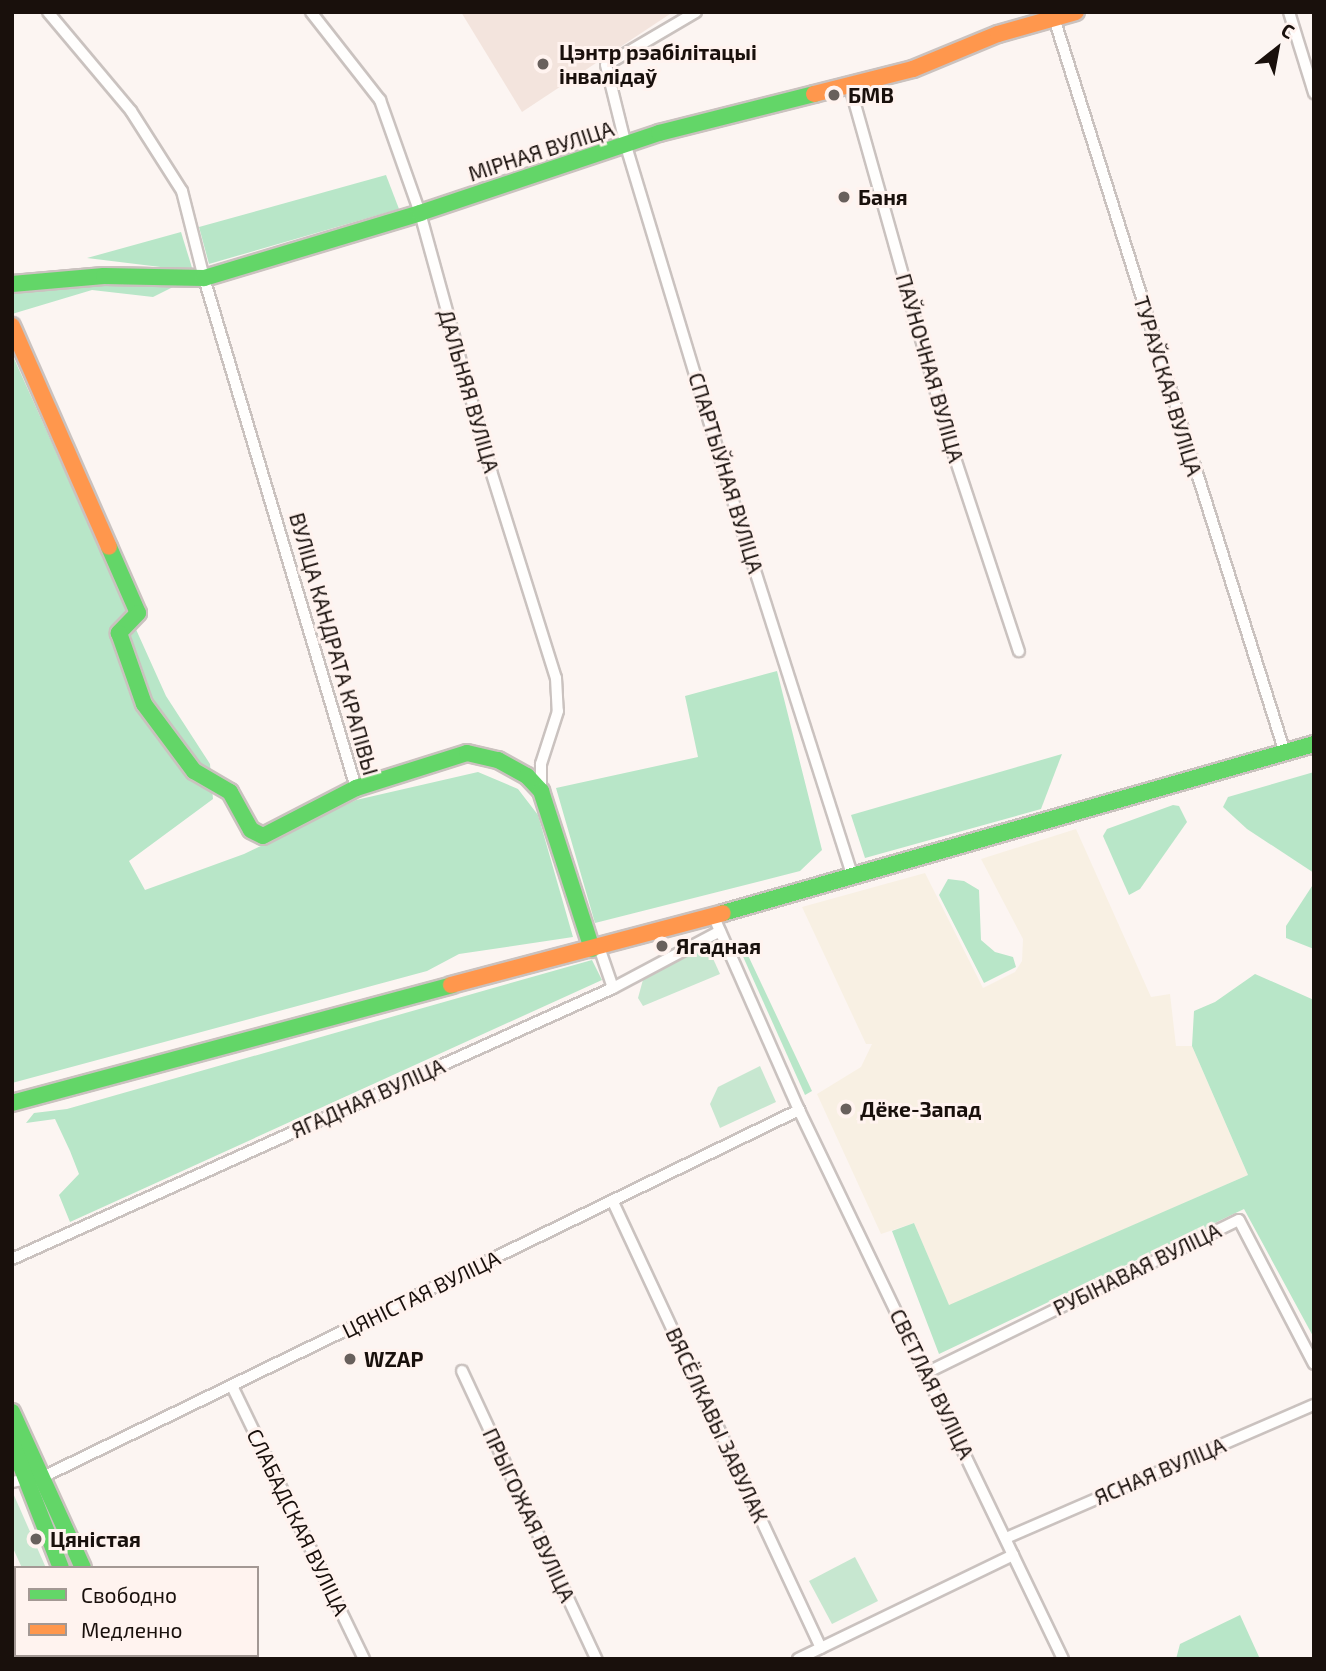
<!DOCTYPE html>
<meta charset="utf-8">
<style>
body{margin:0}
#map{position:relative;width:1326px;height:1671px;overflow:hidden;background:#fcf5f2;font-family:"Exo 2",sans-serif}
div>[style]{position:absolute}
.industrial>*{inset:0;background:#f8f0e3}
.built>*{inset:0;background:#f3e4dd}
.green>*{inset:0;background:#c7e7d0}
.forest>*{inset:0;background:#b8e6c8}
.roads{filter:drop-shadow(2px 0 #cac2bf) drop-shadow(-2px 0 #cac2bf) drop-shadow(0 2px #cac2bf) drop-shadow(0 -2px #cac2bf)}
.street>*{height:10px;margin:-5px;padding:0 5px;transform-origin:5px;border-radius:5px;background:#fffefd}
.fast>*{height:16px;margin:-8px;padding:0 8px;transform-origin:8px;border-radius:8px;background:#63d668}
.slow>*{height:16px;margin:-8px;padding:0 8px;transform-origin:8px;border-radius:8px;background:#ff974d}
.dots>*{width:19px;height:19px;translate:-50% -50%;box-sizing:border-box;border:4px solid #fff3ef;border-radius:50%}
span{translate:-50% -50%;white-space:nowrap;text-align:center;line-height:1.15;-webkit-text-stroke:6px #fff3ef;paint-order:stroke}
.poi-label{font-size:21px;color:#19100c;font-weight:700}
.left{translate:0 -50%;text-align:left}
.street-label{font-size:21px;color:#19100c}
.frame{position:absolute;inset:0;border:14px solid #19100c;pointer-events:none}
.legend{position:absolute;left:14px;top:1566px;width:245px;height:91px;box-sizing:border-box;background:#fff3ef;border:2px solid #a39894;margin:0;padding:9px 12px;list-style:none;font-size:21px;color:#19100c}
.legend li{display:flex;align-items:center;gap:14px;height:35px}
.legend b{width:35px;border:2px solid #a39894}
.north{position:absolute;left:1242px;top:14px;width:70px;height:70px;-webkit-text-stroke:5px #fff3ef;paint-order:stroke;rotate:31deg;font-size:19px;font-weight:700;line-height:28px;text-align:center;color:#19100c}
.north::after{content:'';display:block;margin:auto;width:24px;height:32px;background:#19100c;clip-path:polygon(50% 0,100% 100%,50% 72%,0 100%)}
</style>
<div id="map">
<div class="industrial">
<i style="clip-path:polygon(1076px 829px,1151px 997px,1170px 994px,1176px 1046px,1192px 1046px,1248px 1175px,949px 1306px,914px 1223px,881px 1234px,817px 1094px,861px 1067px,872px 1044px,866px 1044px,802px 907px,925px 873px,983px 988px,1015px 972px,1022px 961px,1023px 939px,981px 859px)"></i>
</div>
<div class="built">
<i style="clip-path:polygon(461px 12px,673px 12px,522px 112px)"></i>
</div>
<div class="green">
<i style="clip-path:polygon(706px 943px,720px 974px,643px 1006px,638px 998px,644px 976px)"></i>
<i style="clip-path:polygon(760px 1066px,776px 1102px,720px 1128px,710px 1104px,718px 1087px)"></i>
<i style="clip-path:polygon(12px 1493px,13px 1493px,46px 1568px,22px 1568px,12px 1546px)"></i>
<i style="clip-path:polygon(855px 1557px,878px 1601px,832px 1624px,809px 1581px)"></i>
</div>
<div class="forest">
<i style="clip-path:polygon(386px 175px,399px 209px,209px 264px,199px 227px)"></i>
<i style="clip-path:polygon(181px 232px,193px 271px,87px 258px)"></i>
<i style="clip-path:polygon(113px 281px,181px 283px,153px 297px,92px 290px,12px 314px,14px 292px)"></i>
<i style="clip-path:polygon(12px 354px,166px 696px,210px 764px,213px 799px,129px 861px,145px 890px,244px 854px,356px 800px,478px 772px,518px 789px,538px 815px,573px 937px,459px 954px,427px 971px,12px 1083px)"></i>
<i style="clip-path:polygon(777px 671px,822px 850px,800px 871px,595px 923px,556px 788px,698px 757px,685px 696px)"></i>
<i style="clip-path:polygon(1062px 754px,1041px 809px,865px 858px,851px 815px)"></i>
<i style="clip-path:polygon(1314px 772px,1314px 873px,1247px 829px,1223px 807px,1228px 797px)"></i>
<i style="clip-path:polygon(1173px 805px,1179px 806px,1187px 822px,1140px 889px,1129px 895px,1103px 836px,1107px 829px)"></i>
<i style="clip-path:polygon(948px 879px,964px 881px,979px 890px,981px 940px,995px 952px,1013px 957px,1016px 967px,984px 983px,939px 895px)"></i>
<i style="clip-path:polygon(1314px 883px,1314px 949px,1286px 938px,1286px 926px)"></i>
<i style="clip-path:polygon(745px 949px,812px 1091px,805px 1095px,741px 952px)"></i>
<i style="clip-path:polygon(592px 960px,602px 980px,70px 1222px,59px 1195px,79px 1174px,70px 1151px,55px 1119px,26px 1123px,34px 1113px,67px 1109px)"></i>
<i style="clip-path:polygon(1255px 974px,1314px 1000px,1314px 1338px,1244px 1209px,939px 1354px,892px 1231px,914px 1223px,949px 1305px,1248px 1175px,1192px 1046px,1194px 1011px,1215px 1002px)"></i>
<i style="clip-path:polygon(1240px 1615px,1260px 1659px,1176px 1659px,1180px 1644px)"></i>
</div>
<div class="roads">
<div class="street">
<i style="left:48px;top:12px;width:129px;rotate:50deg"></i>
<i style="left:131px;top:111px;width:95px;rotate:57.5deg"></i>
<i style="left:182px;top:191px;width:90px;rotate:75.8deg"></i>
<i style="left:204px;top:278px;width:532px;rotate:73.4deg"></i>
<i style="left:311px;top:12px;width:112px;rotate:51.9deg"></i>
<i style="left:380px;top:100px;width:120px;rotate:70.5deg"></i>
<i style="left:420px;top:213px;width:268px;rotate:74.6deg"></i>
<i style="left:491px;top:471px;width:217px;rotate:72.6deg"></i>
<i style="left:556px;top:678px;width:33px;rotate:87deg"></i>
<i style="left:558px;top:711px;width:56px;rotate:107.8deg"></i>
<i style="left:541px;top:764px;width:27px;rotate:90deg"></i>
<i style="left:696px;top:12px;width:104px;rotate:149.5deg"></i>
<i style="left:606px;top:65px;width:83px;rotate:76.1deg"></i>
<i style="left:626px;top:146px;width:381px;rotate:73.2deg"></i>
<i style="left:736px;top:511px;width:385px;rotate:72.3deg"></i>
<i style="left:1289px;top:12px;width:85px;rotate:72.8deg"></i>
<i style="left:1054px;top:18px;width:770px;rotate:72.55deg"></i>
<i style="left:849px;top:83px;width:380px;rotate:74.3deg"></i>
<i style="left:952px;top:449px;width:213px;rotate:71.7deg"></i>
<i style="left:713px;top:915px;width:213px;rotate:66.2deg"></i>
<i style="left:799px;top:1110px;width:609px;rotate:64.32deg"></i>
<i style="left:599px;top:947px;width:43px;rotate:71.1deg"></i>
<i style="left:613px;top:1202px;width:492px;rotate:65deg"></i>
<i style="left:12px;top:1259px;width:659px;rotate:-24.27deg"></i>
<i style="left:613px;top:988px;width:121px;rotate:-28deg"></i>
<i style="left:462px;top:1371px;width:318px;rotate:65deg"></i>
<i style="left:926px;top:1373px;width:348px;rotate:-26.1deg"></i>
<i style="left:1239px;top:1220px;width:162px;rotate:62.5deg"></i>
<i style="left:232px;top:1386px;width:303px;rotate:64.2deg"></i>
<i style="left:12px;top:1482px;width:38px;rotate:-12deg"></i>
<i style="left:49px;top:1474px;width:834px;rotate:-25.89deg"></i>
<i style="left:1006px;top:1538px;width:335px;rotate:-23.4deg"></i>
<i style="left:54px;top:1659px;width:8px;rotate:-30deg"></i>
<i style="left:798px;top:1659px;width:239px;rotate:-25.8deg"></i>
</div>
<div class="fast">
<i style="left:12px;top:284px;width:92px;rotate:-5deg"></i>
<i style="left:104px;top:276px;width:100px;rotate:1.1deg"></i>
<i style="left:204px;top:278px;width:226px;rotate:-16.7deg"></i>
<i style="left:420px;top:213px;width:252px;rotate:-18.5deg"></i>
<i style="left:659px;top:133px;width:160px;rotate:-14.1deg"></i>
<i style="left:109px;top:547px;width:72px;rotate:66.3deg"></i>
<i style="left:138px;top:613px;width:28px;rotate:134deg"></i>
<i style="left:119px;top:633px;width:75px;rotate:70.6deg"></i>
<i style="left:144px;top:704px;width:84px;rotate:53.3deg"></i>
<i style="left:194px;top:771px;width:42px;rotate:30.3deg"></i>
<i style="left:230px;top:792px;width:43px;rotate:61.1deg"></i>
<i style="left:251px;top:830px;width:13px;rotate:27deg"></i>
<i style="left:263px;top:836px;width:105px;rotate:-27.3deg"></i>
<i style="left:356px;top:788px;width:116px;rotate:-17.5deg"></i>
<i style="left:467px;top:753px;width:32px;rotate:13deg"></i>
<i style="left:498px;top:760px;width:33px;rotate:29deg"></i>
<i style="left:527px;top:776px;width:21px;rotate:47deg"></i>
<i style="left:541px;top:791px;width:166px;rotate:72.1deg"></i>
<i style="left:723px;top:913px;width:615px;rotate:-15.96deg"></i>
<i style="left:12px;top:1103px;width:455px;rotate:-15deg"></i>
<i style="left:12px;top:1412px;width:171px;rotate:65.5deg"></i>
<i style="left:12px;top:1443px;width:134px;rotate:68.6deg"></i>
<i style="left:98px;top:1655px;width:4px;rotate:63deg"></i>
<i style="left:123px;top:1655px;width:4px;rotate:63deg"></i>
</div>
<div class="slow">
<i style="left:814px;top:94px;width:102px;rotate:-14.2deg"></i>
<i style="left:913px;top:69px;width:92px;rotate:-22.4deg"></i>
<i style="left:998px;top:34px;width:81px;rotate:-15.8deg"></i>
<i style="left:12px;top:326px;width:241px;rotate:66.3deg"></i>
<i style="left:451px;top:985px;width:281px;rotate:-14.8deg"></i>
</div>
</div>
<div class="dots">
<i style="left:543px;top:64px;background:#68605c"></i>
<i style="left:834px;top:95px;background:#68605c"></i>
<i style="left:844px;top:197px;background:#68605c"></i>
<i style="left:662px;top:946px;background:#68605c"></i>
<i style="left:846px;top:1109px;background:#68605c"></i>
<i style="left:350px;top:1359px;background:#68605c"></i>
<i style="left:36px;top:1539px;background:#68605c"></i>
</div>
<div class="poi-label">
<span class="left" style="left:559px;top:64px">Цэнтр рэабілітацыі<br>інвалідаў</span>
<span class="left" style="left:848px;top:95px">БМВ</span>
<span class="left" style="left:858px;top:197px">Баня</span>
<span class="left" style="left:676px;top:946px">Ягадная</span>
<span class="left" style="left:860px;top:1109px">Дёке-Запад</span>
<span class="left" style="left:364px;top:1359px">WZAP</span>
<span class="left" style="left:50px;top:1539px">Цяністая</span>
</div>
<div class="street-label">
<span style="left:541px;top:151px;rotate:-18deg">МІРНАЯ ВУЛІЦА</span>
<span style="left:930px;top:368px;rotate:74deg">ПАЎНОЧНАЯ ВУЛІЦА</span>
<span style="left:1168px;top:386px;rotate:73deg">ТУРАЎСКАЯ ВУЛІЦА</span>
<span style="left:469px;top:391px;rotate:74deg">ДАЛЬНЯЯ ВУЛІЦА</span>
<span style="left:726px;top:473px;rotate:73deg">СПАРТЫЎНАЯ ВУЛІЦА</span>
<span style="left:334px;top:644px;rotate:74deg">ВУЛІЦА КАНДРАТА КРАПІВЫ</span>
<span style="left:368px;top:1098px;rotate:-24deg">ЯГАДНАЯ ВУЛІЦА</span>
<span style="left:1137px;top:1269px;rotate:-26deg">РУБІНАВАЯ ВУЛІЦА</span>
<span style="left:421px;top:1294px;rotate:-26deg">ЦЯНІСТАЯ ВУЛІЦА</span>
<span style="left:932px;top:1384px;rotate:64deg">СВЕТЛАЯ ВУЛІЦА</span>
<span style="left:717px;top:1425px;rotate:65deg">ВЯСЁЛКАВЫ ЗАВУЛАК</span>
<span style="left:1160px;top:1471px;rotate:-23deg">ЯСНАЯ ВУЛІЦА</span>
<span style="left:529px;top:1515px;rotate:65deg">ПРЫГОЖАЯ ВУЛІЦА</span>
<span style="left:298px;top:1522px;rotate:64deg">СЛАБАДСКАЯ ВУЛІЦА</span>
</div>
<div class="frame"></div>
<ul class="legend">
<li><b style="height:9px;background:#63d668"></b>Свободно</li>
<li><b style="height:9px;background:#ff974d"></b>Медленно</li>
</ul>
<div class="north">С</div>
</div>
